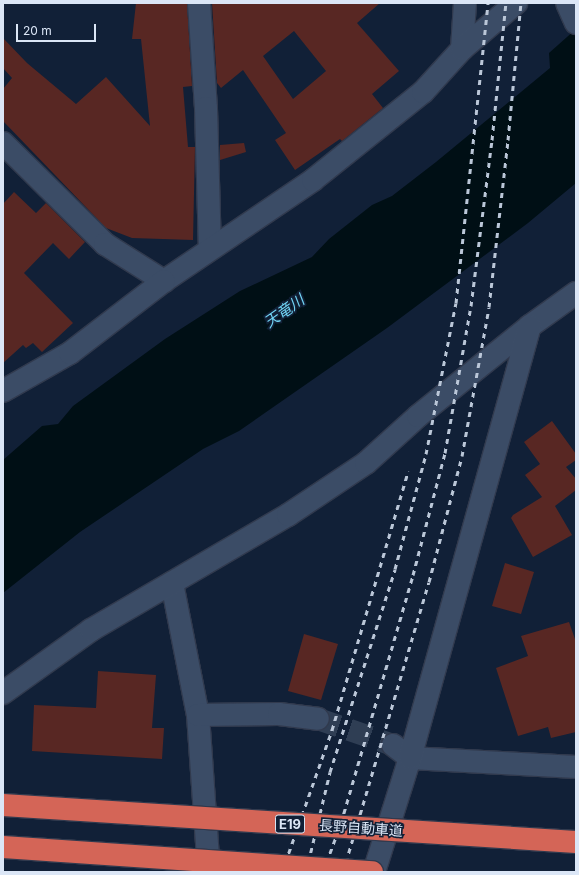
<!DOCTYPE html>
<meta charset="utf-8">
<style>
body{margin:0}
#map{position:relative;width:579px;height:875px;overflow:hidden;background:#112037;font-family:Inter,"Noto Sans JP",sans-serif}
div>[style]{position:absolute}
.water>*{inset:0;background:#000f15}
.building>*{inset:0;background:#582723}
.minor-tunnel>*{height:22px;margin-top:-11px;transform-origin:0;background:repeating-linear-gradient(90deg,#2f3e54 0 22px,transparent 0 33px)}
.roads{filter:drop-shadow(1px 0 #313a4e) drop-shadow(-1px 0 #313a4e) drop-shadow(0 1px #313a4e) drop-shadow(0 -1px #313a4e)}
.minor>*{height:22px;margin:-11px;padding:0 11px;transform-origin:11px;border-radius:11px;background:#3b4c66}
.rail>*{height:3px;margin-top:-1.5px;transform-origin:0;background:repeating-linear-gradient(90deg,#bbc7d8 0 5px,transparent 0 10px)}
.bridges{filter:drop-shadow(1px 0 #313a4e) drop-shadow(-1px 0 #313a4e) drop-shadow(0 1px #313a4e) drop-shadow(0 -1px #313a4e)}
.highway-bridge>*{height:22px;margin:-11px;padding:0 11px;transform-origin:11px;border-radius:11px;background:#d46557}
span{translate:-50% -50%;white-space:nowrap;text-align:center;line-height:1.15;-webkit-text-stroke:3.5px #112037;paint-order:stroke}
.shield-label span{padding:1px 3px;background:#112037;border:1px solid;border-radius:3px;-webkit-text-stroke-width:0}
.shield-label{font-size:13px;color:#dbe6f6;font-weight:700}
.street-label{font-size:14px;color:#dbe6f6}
.water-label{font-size:15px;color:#72d5f6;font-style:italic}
.frame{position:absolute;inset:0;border:4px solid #dbe6f6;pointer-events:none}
.scale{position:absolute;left:16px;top:24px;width:80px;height:18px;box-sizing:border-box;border:2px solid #dbe6f6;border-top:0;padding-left:5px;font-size:12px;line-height:14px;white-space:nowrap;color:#dbe6f6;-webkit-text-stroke:3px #112037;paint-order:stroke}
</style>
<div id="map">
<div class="water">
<i style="clip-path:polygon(576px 29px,576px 183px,528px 223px,387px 328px,239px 431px,203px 449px,80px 532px,3px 593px,3px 460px,42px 426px,58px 424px,73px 406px,165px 339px,240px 291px,312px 257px,329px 239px,372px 205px,392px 196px,436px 162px,550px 68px,549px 53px)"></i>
</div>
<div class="building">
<i style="clip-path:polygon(136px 3px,187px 3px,192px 86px,183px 87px,188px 147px,195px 147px,193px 240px,132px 238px,106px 228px,3px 121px,3px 89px,12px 78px,3px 68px,3px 38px,27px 63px,76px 104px,106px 77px,150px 126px,141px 39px,132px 39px)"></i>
<i style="clip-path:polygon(evenodd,212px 3px,380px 3px,357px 23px,399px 71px,372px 94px,383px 108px,342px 141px,340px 139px,295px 170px,275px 140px,286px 133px,243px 70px,221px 88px,217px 83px,212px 3px,294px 31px,326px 71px,293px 99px,263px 56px,294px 31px)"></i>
<i style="clip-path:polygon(244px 143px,246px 152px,220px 160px,220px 145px)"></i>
<i style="clip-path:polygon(14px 192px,36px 213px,46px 203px,85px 242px,69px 259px,53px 243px,24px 273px,73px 323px,42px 352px,33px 343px,26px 348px,23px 345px,3px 363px,3px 204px)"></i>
<i style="clip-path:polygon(552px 421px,576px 454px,576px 460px,566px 467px,576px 479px,576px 490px,555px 506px,572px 535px,533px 557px,511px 518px,513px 515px,542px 497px,525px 475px,540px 464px,524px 442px)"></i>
<i style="clip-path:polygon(505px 563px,534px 572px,521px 614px,492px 606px)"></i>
<i style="clip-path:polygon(569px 622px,576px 642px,576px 732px,551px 738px,548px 727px,518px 736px,496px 668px,528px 656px,521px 636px)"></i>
<i style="clip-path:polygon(304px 634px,338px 644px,321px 700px,288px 691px)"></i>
<i style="clip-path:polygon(98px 671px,156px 675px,152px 728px,164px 728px,162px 759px,32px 751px,34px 705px,96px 708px)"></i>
</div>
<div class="minor-tunnel">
<i style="left:318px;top:719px;width:79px;rotate:19.1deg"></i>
</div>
<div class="roads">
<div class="minor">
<i style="left:199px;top:3px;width:105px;rotate:86.2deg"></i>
<i style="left:206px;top:108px;width:141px;rotate:88.4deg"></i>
<i style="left:567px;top:3px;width:22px;rotate:66deg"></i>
<i style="left:462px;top:49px;width:46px;rotate:-86.3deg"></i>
<i style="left:3px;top:143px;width:144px;rotate:44.7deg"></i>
<i style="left:105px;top:244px;width:70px;rotate:32.1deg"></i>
<i style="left:164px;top:281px;width:180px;rotate:-34.1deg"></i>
<i style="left:313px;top:180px;width:141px;rotate:-38.7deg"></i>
<i style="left:423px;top:92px;width:58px;rotate:-47.8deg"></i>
<i style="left:462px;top:49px;width:71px;rotate:-40.4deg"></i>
<i style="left:3px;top:391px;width:77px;rotate:-29.6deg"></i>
<i style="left:70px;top:353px;width:118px;rotate:-37.5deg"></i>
<i style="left:172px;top:583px;width:135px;rotate:78.9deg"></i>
<i style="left:198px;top:715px;width:157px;rotate:86deg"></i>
<i style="left:3px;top:693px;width:108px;rotate:-35.6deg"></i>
<i style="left:91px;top:630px;width:228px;rotate:-30.3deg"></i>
<i style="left:288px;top:515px;width:94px;rotate:-33.7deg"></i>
<i style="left:366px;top:463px;width:70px;rotate:-42.1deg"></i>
<i style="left:418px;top:416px;width:144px;rotate:-38.8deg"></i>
<i style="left:530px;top:326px;width:57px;rotate:-35.7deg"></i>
<i style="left:198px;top:715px;width:81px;rotate:-0.7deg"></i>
<i style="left:279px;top:714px;width:39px;rotate:7deg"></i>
<i style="left:393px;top:745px;width:21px;rotate:37deg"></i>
<i style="left:410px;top:758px;width:166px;rotate:3.1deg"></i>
<i style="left:374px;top:872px;width:120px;rotate:-72.5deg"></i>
<i style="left:410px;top:758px;width:448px;rotate:-74.5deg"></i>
</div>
</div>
<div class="rail">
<i style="left:282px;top:872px;width:151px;rotate:-70.6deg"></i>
<i style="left:332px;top:730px;width:270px;rotate:-73.6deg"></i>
<i style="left:306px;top:872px;width:103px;rotate:-76.5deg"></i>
<i style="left:330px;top:772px;width:213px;rotate:-72.2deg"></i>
<i style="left:395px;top:569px;width:119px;rotate:-74.9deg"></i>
<i style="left:426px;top:454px;width:154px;rotate:-78.8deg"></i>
<i style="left:456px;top:303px;width:302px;rotate:-83.9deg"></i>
<i style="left:323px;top:872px;width:52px;rotate:-69.8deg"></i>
<i style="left:341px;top:823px;width:258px;rotate:-73.8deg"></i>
<i style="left:413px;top:575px;width:126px;rotate:-75.3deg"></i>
<i style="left:445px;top:453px;width:149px;rotate:-80deg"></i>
<i style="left:471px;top:306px;width:167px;rotate:-82.8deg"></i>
<i style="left:492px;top:140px;width:138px;rotate:-84.2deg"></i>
<i style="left:343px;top:872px;width:302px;rotate:-73.5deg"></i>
<i style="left:429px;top:582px;width:130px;rotate:-75.3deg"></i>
<i style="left:462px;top:456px;width:151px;rotate:-79.7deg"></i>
<i style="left:489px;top:307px;width:168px;rotate:-83.5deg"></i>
<i style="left:508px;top:140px;width:138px;rotate:-84.6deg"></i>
</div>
<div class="bridges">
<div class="highway-bridge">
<i style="left:3px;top:805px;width:574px;rotate:3.69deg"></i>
<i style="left:3px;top:847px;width:370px;rotate:3.9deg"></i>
</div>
</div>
<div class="shield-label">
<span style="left:290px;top:824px">E19</span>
</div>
<div class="street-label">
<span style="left:361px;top:828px;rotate:4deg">長野自動車道</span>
</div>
<div class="water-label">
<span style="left:284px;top:311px;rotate:-35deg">天竜川</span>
</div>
<div class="frame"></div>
<div class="scale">20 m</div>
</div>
